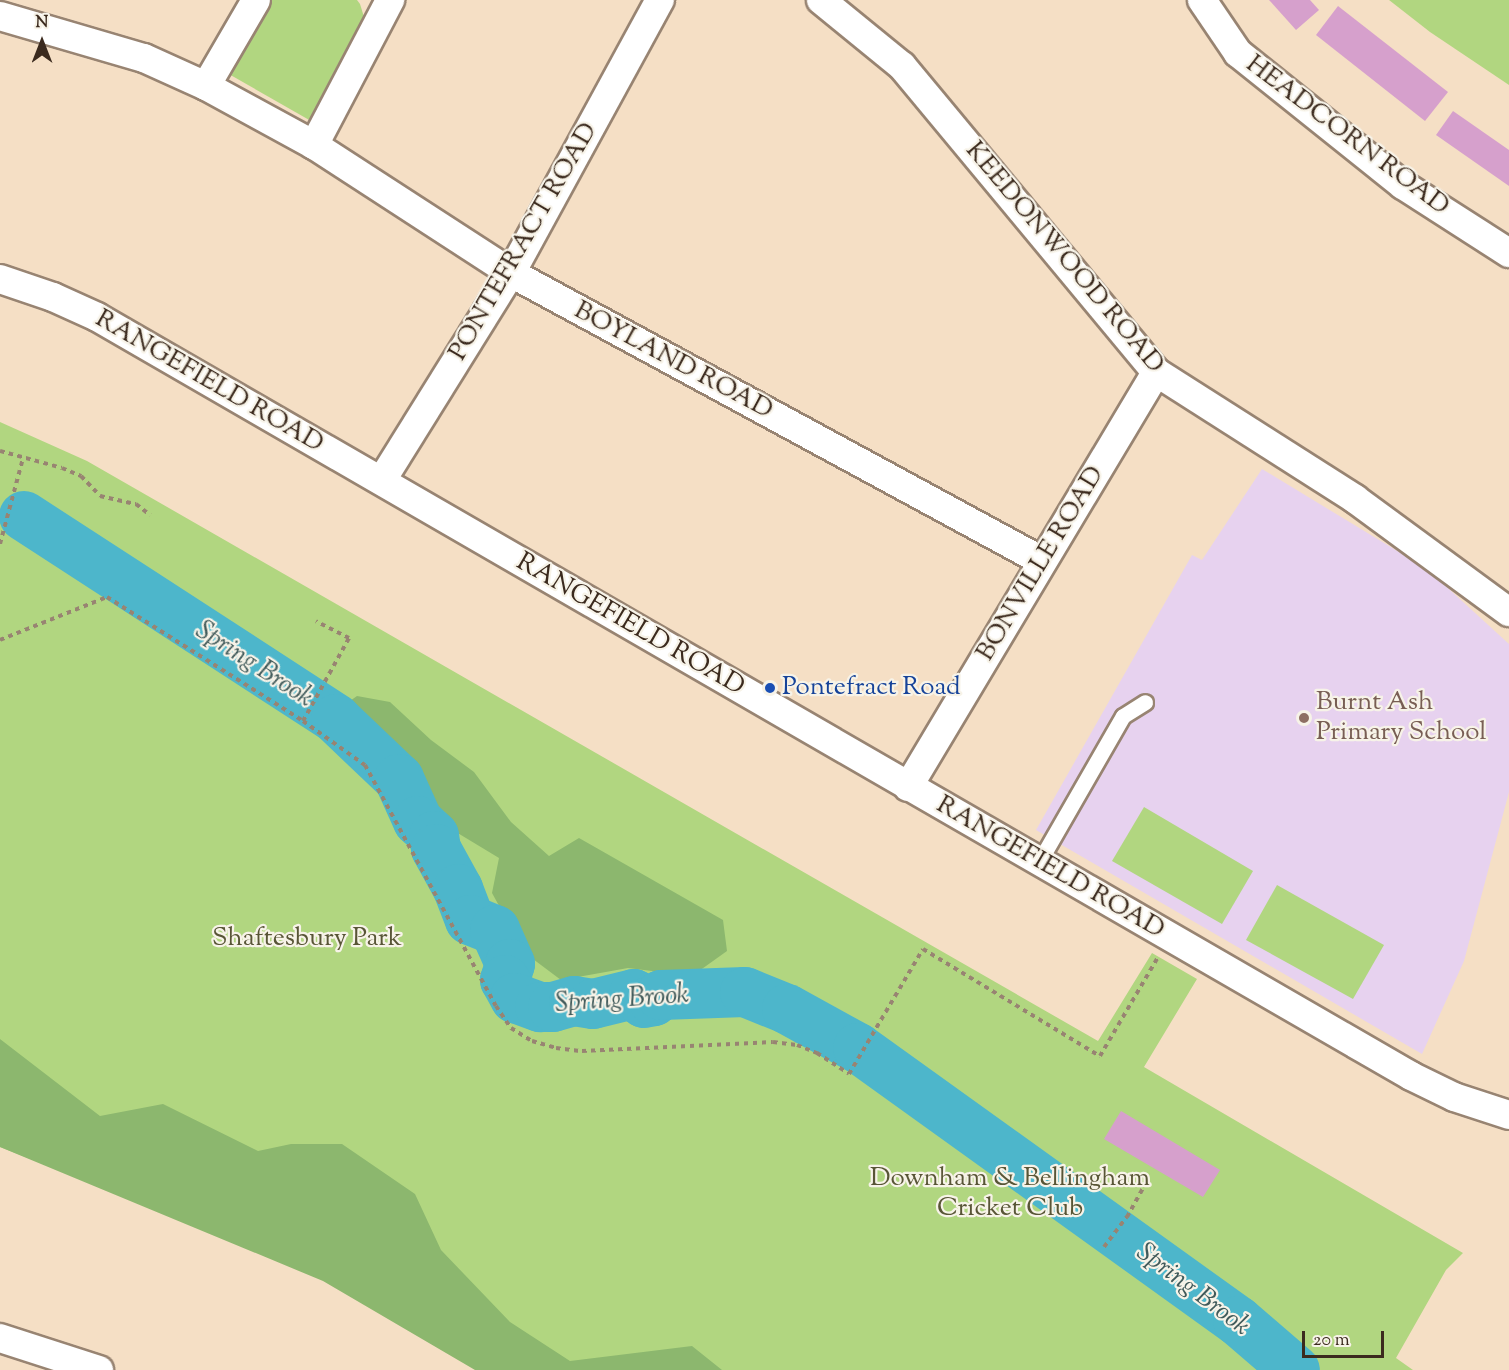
<!DOCTYPE html>
<style>
body{margin:0}
#map{position:relative;width:1509px;height:1370px;overflow:hidden;background:#f5dfc5;font-family:"Sorts Mill Goudy",serif}
div>[style]{position:absolute}
.built>*{inset:0;background:#e7d2ef}
.green>*{inset:0;background:#b1d680}
.forest>*{inset:0;background:#8cb76e}
.river>*{height:50px;margin:-25px;padding:0 25px;transform-origin:25px;border-radius:25px;background:#4db6cb}
.building>*{inset:0;background:#d6a0cc}
.path>*{height:4px;margin-top:-2px;transform-origin:0;background:repeating-linear-gradient(90deg,#988472 0 4.5px,transparent 0 9px)}
.roads{filter:drop-shadow(2px 0 #988472) drop-shadow(-2px 0 #988472) drop-shadow(0 2px #988472) drop-shadow(0 -2px #988472)}
.service>*{height:15px;margin:-7.5px;padding:0 7.5px;transform-origin:7.5px;border-radius:7.5px;background:#fff}
.minor>*{height:28px;margin:-14px;padding:0 14px;transform-origin:14px;border-radius:14px;background:#fff}
.dots>*{width:16px;height:16px;translate:-50% -50%;box-sizing:border-box;border:3px solid #f7f3e8;border-radius:50%}
span{translate:-50% -50%;white-space:nowrap;text-align:center;line-height:1.15;-webkit-text-stroke:4.5px #f7f3e8;paint-order:stroke}
.street-label{font-size:26px;color:#3b2a1e}
.transit-label{font-size:26px;color:#164399}
.left{translate:0 -50%;text-align:left}
.education-label{font-size:26px;color:#785e54}
.park-label{font-size:26px;color:#585536}
.water-label{font-size:27px;color:#415b5b;font-style:italic}
.north{position:absolute;left:12px;top:12px;width:60px;height:60px;-webkit-text-stroke:4px #f7f3e8;paint-order:stroke;rotate:0deg;font-size:16px;font-weight:700;line-height:24px;text-align:center;color:#3b2a1e}
.north::after{content:'';display:block;margin:auto;width:21px;height:27px;background:#3b2a1e;clip-path:polygon(50% 0,100% 100%,50% 72%,0 100%)}
.scale{position:absolute;left:1302px;top:1331px;width:82px;height:27px;box-sizing:border-box;border:3px solid #3b2a1e;border-top:0;padding-left:8px;font-size:18px;line-height:21px;white-space:nowrap;color:#3b2a1e;-webkit-text-stroke:4px #f7f3e8;paint-order:stroke}
</style>
<div id="map">
<div class="built">
<i style="clip-path:polygon(1262px 469px,1427px 569px,1509px 644px,1509px 792px,1464px 961px,1422px 1054px,1036px 830px,1192px 555px,1202px 560px)"></i>
</div>
<div class="green">
<i style="clip-path:polygon(269px 0,357px 0,360px 4px,364px 17px,362px 32px,311px 121px,227px 73px)"></i>
<i style="clip-path:polygon(1389px 0,1509px 0,1509px 85px,1430px 32px)"></i>
<i style="clip-path:polygon(0 422px,87px 461px,1098px 1041px,1152px 953px,1197px 979px,1144px 1067px,1463px 1253px,1446px 1270px,1396px 1358px,1413px 1370px,568px 1370px,0 1147px)"></i>
<i style="clip-path:polygon(1144px 807px,1253px 871px,1222px 924px,1112px 861px)"></i>
<i style="clip-path:polygon(1277px 885px,1384px 945px,1353px 999px,1246px 940px)"></i>
</div>
<div class="forest">
<i style="clip-path:polygon(357px 696px,390px 702px,431px 740px,474px 772px,511px 822px,549px 856px,579px 838px,723px 920px,727px 951px,692px 976px,628px 968px,561px 980px,525px 953px,492px 893px,499px 858px,456px 832px,407px 780px,344px 728px,340px 708px)"></i>
<i style="clip-path:polygon(0 1039px,100px 1116px,163px 1104px,258px 1151px,291px 1144px,342px 1144px,415px 1194px,441px 1250px,510px 1322px,570px 1361px,692px 1346px,722px 1370px,475px 1370px,323px 1281px,0 1147px)"></i>
</div>
<div class="river">
<i style="left:24px;top:516px;width:372px;rotate:33deg"></i>
<i style="left:336px;top:719px;width:87px;rotate:43.6deg"></i>
<i style="left:399px;top:779px;width:46px;rotate:65.7deg"></i>
<i style="left:418px;top:821px;width:22px;rotate:43deg"></i>
<i style="left:434px;top:836px;width:13px;rotate:81deg"></i>
<i style="left:436px;top:849px;width:46px;rotate:61.2deg"></i>
<i style="left:458px;top:889px;width:33px;rotate:69deg"></i>
<i style="left:470px;top:920px;width:27px;rotate:22deg"></i>
<i style="left:495px;top:930px;width:37px;rotate:66deg"></i>
<i style="left:510px;top:964px;width:17px;rotate:107deg"></i>
<i style="left:505px;top:980px;width:21px;rotate:61deg"></i>
<i style="left:515px;top:998px;width:27px;rotate:20deg"></i>
<i style="left:540px;top:1007px;width:13px"></i>
<i style="left:553px;top:1007px;width:22px;rotate:-16deg"></i>
<i style="left:574px;top:1001px;width:19px;rotate:9deg"></i>
<i style="left:593px;top:1004px;width:42px;rotate:-13.7deg"></i>
<i style="left:634px;top:994px;width:13px;rotate:42deg"></i>
<i style="left:644px;top:1003px;width:10px;rotate:-11deg"></i>
<i style="left:654px;top:1001px;width:9px;rotate:-41deg"></i>
<i style="left:661px;top:995px;width:84px;rotate:-2deg"></i>
<i style="left:745px;top:992px;width:45px;rotate:22deg"></i>
<i style="left:787px;top:1009px;width:81px;rotate:28.8deg"></i>
<i style="left:858px;top:1048px;width:468px;rotate:35.7deg"></i>
<i style="left:1238px;top:1321px;width:75px;rotate:40.7deg"></i>
</div>
<div class="building">
<i style="clip-path:polygon(1269px 0,1310px 0,1319px 10px,1296px 30px)"></i>
<i style="clip-path:polygon(1338px 6px,1448px 92px,1425px 121px,1316px 35px)"></i>
<i style="clip-path:polygon(1453px 111px,1509px 150px,1509px 186px,1436px 135px)"></i>
<i style="clip-path:polygon(1121px 1111px,1220px 1170px,1203px 1197px,1104px 1139px)"></i>
</div>
<div class="path">
<i style="left:0;top:451px;width:64px;rotate:15.3deg"></i>
<i style="left:62px;top:468px;width:21px;rotate:23deg"></i>
<i style="left:81px;top:476px;width:28px;rotate:46deg"></i>
<i style="left:100px;top:496px;width:37px;rotate:13deg"></i>
<i style="left:136px;top:504px;width:18px;rotate:38deg"></i>
<i style="left:0;top:544px;width:89px;rotate:-75deg"></i>
<i style="left:0;top:640px;width:115px;rotate:-21.9deg"></i>
<i style="left:107px;top:597px;width:232px;rotate:32.3deg"></i>
<i style="left:303px;top:721px;width:76px;rotate:35.4deg"></i>
<i style="left:365px;top:765px;width:274px;rotate:61.5deg"></i>
<i style="left:496px;top:1006px;width:27px;rotate:56deg"></i>
<i style="left:511px;top:1028px;width:25px;rotate:32deg"></i>
<i style="left:532px;top:1041px;width:25px;rotate:16deg"></i>
<i style="left:556px;top:1048px;width:26px;rotate:7deg"></i>
<i style="left:582px;top:1051px;width:191px;rotate:-2.7deg"></i>
<i style="left:773px;top:1042px;width:24px;rotate:7deg"></i>
<i style="left:797px;top:1045px;width:22px;rotate:22deg"></i>
<i style="left:817px;top:1053px;width:38px;rotate:33deg"></i>
<i style="left:849px;top:1074px;width:145px;rotate:-59.4deg"></i>
<i style="left:923px;top:949px;width:207px;rotate:31.2deg"></i>
<i style="left:1100px;top:1056px;width:113px;rotate:-59.6deg"></i>
<i style="left:303px;top:721px;width:95px;rotate:-61deg"></i>
<i style="left:349px;top:638px;width:37px;rotate:-153deg"></i>
<i style="left:1104px;top:1247px;width:38px;rotate:-53deg"></i>
<i style="left:1127px;top:1217px;width:38px;rotate:-61deg"></i>
</div>
<div class="roads">
<div class="service">
<i style="left:1039px;top:862px;width:168px;rotate:-60.1deg"></i>
<i style="left:1123px;top:716px;width:26px;rotate:-32deg"></i>
</div>
<div class="minor">
<i style="left:821px;top:0;width:104px;rotate:39.2deg"></i>
<i style="left:902px;top:66px;width:398px;rotate:50.3deg"></i>
<i style="left:1156px;top:372px;width:236px;rotate:32.5deg"></i>
<i style="left:1355px;top:499px;width:191px;rotate:36.3deg"></i>
<i style="left:1202px;top:0;width:64px;rotate:55.8deg"></i>
<i style="left:1238px;top:53px;width:211px;rotate:38.7deg"></i>
<i style="left:1403px;top:185px;width:126px;rotate:32.7deg"></i>
<i style="left:0;top:16px;width:150px;rotate:16.3deg"></i>
<i style="left:144px;top:58px;width:68px;rotate:24.3deg"></i>
<i style="left:206px;top:86px;width:123px;rotate:28.6deg"></i>
<i style="left:314px;top:145px;width:235px;rotate:33deg"></i>
<i style="left:511px;top:273px;width:604px;rotate:28.47deg"></i>
<i style="left:206px;top:86px;width:99px;rotate:-59.8deg"></i>
<i style="left:314px;top:145px;width:164px;rotate:-62.3deg"></i>
<i style="left:0;top:279px;width:56px;rotate:18.8deg"></i>
<i style="left:53px;top:297px;width:48px;rotate:24.4deg"></i>
<i style="left:97px;top:317px;width:1517px;rotate:30.01deg"></i>
<i style="left:1411px;top:1076px;width:48px;rotate:26deg"></i>
<i style="left:1454px;top:1097px;width:58px;rotate:18.1deg"></i>
<i style="left:382px;top:480px;width:244px;rotate:-58.1deg"></i>
<i style="left:511px;top:273px;width:311px;rotate:-61.4deg"></i>
<i style="left:908px;top:787px;width:483px;rotate:-59.1deg"></i>
<i style="left:0;top:1338px;width:104px;rotate:17.9deg"></i>
</div>
</div>
<div class="dots">
<i style="left:770px;top:688px;background:#1a4fb4"></i>
<i style="left:1304px;top:718px;background:#8d6e63"></i>
</div>
<div class="street-label">
<span style="left:1347px;top:136px;rotate:37deg">HEADCORN ROAD</span>
<span style="left:524px;top:242px;rotate:-60deg">PONTEFRACT ROAD</span>
<span style="left:1064px;top:258px;rotate:50deg">KEEDONWOOD ROAD</span>
<span style="left:673px;top:361px;rotate:28deg">BOYLAND ROAD</span>
<span style="left:209px;top:382px;rotate:30deg">RANGEFIELD ROAD</span>
<span style="left:1041px;top:564px;rotate:-59deg">BONVILLE ROAD</span>
<span style="left:630px;top:625px;rotate:30deg">RANGEFIELD ROAD</span>
<span style="left:1050px;top:868px;rotate:30deg">RANGEFIELD ROAD</span>
</div>
<div class="transit-label">
<span class="left" style="left:782px;top:688px">Pontefract Road</span>
</div>
<div class="education-label">
<span class="left" style="left:1316px;top:718px">Burnt Ash<br>Primary School</span>
</div>
<div class="park-label">
<span style="left:307px;top:939px">Shaftesbury Park</span>
<span style="left:1010px;top:1194px">Downham &amp; Bellingham<br>Cricket Club</span>
</div>
<div class="water-label">
<span style="left:254px;top:665px;rotate:33deg">Spring Brook</span>
<span style="left:622px;top:1000px;rotate:-4deg">Spring Brook</span>
<span style="left:1193px;top:1290px;rotate:37deg">Spring Brook</span>
</div>
<div class="north">N</div>
<div class="scale">20 m</div>
</div>
